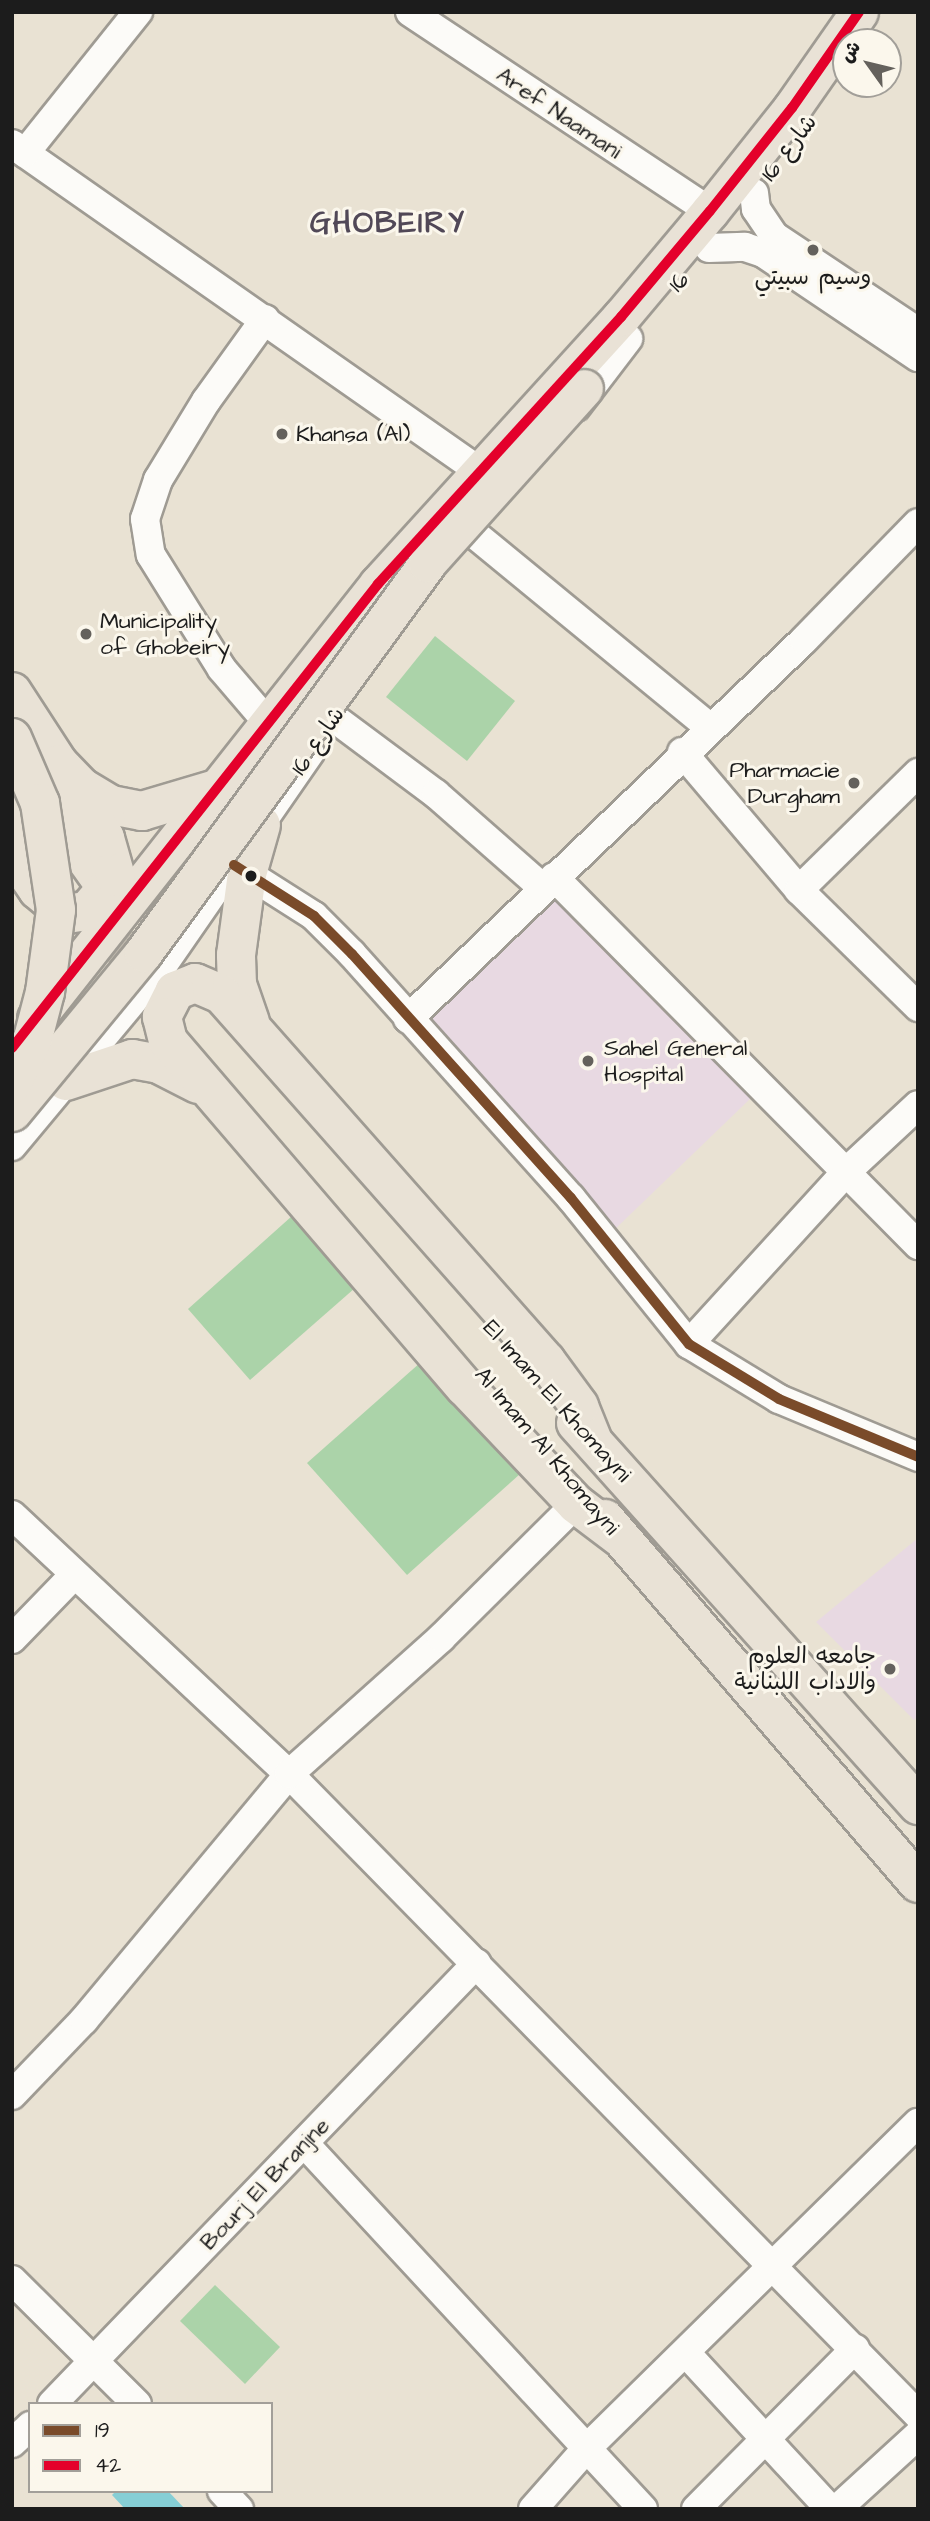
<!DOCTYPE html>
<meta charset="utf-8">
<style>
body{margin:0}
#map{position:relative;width:930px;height:2521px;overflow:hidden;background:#e9e2d3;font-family:"Architects Daughter","Playpen Sans Arabic",sans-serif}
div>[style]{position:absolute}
.built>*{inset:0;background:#e8d9e2}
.green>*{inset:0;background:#abd3a9}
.water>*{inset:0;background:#86ced5}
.highway-tunnel>*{height:38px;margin-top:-19px;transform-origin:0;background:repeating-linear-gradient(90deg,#c0baae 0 38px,transparent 0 57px)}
.roads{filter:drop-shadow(2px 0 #9f9b93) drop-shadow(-2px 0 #9f9b93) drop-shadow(0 2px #9f9b93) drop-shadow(0 -2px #9f9b93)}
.minor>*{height:28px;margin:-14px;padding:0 14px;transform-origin:14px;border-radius:14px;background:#fcfbf8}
.major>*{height:37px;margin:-18.5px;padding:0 18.5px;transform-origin:18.5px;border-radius:18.5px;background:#e9e2d6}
.highway>*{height:38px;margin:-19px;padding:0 19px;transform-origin:19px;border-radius:19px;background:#e9e2d6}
.bridges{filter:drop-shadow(2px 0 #9f9b93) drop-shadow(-2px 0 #9f9b93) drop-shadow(0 2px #9f9b93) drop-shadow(0 -2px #9f9b93)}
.major-bridge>*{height:37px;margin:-18.5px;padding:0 18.5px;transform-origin:18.5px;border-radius:18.5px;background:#e9e2d6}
.highway-bridge>*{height:38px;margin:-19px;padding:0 19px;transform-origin:19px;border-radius:19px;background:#e9e2d6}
.bus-1>*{height:10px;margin:-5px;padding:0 5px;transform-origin:5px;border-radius:5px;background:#7a4b2a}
.bus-2>*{height:10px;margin:-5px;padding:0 5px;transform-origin:5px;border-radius:5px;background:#e4002b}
.dots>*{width:19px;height:19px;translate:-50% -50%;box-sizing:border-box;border:4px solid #fbf7ec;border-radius:50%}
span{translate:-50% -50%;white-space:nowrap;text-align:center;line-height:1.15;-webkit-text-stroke:6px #fbf7ec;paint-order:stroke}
.street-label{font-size:23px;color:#1c1c1c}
.poi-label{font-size:23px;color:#1c1c1c}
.left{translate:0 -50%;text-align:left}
.right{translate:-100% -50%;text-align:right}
.district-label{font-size:30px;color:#514857;font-weight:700;letter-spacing:2px}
.frame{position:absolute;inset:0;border:14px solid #1c1c1c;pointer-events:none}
.legend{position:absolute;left:28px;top:2402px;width:245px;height:91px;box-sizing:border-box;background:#fbf7ec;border:2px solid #a29f99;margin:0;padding:9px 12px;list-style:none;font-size:21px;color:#1c1c1c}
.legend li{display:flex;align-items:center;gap:14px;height:35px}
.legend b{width:35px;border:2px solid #a29f99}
.north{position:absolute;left:832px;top:28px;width:70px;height:70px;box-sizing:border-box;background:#fbf7ec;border:2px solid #a29f99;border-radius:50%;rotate:304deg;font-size:19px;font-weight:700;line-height:28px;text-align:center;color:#1c1c1c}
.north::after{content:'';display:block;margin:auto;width:24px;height:32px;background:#64615c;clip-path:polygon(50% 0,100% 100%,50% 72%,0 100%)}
</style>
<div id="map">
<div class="built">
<i style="clip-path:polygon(554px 894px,751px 1098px,611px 1233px,427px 1024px)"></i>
<i style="clip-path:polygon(918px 1538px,918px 1716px,914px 1720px,816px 1622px)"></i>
</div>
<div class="green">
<i style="clip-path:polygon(435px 636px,515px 701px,467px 761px,386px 697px)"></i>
<i style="clip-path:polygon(292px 1216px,355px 1288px,250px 1380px,188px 1309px)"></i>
<i style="clip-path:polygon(421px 1362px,520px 1474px,407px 1575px,307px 1463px)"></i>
<i style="clip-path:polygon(215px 2285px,280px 2347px,245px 2384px,180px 2321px)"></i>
</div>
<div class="water">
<i style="clip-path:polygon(116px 2491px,168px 2491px,185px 2509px,125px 2509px,112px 2495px)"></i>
</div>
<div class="highway-tunnel">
<i style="left:76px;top:890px;width:127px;rotate:51.7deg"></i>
</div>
<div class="roads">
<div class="minor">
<i style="left:410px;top:12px;width:360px;rotate:33.6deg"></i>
<i style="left:12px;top:144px;width:569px;rotate:34.98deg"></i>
<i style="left:25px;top:153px;width:181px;rotate:-51.3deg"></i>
<i style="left:754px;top:193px;width:16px;rotate:83deg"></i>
<i style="left:756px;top:209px;width:32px;rotate:56deg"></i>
<i style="left:774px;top:236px;width:173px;rotate:33.7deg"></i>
<i style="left:709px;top:248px;width:36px;rotate:-2deg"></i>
<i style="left:745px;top:247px;width:19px;rotate:18deg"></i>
<i style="left:763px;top:253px;width:187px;rotate:33.9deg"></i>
<i style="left:265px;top:319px;width:101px;rotate:125.7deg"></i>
<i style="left:206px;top:401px;width:92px;rotate:121.3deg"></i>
<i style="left:158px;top:480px;width:41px;rotate:108.4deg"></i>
<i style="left:145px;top:519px;width:36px;rotate:81deg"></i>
<i style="left:151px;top:555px;width:134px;rotate:58.1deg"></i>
<i style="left:222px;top:669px;width:72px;rotate:49.5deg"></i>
<i style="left:576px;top:407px;width:86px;rotate:-52.6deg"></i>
<i style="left:473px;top:533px;width:306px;rotate:39.4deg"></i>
<i style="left:334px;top:718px;width:127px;rotate:36.7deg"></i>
<i style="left:436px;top:794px;width:142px;rotate:41.3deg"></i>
<i style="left:682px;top:752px;width:181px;rotate:49.7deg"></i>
<i style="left:799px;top:890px;width:167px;rotate:44.5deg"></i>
<i style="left:234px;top:865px;width:95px;rotate:32.5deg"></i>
<i style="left:314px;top:916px;width:54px;rotate:45deg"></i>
<i style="left:352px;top:954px;width:328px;rotate:48.1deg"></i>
<i style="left:571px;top:1198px;width:188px;rotate:51.1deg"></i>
<i style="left:689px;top:1344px;width:105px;rotate:31.4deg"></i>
<i style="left:779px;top:1399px;width:151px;rotate:22.6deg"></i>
<i style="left:554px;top:877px;width:518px;rotate:45.31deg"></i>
<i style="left:799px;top:890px;width:167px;rotate:-44.5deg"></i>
<i style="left:408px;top:1019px;width:548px;rotate:-43.74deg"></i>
<i style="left:804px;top:640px;width:163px;rotate:-45.7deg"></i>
<i style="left:12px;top:1146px;width:236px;rotate:-50.2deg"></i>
<i style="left:163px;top:965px;width:258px;rotate:-55.3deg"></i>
<i style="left:689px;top:1344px;width:233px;rotate:-47.6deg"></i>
<i style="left:846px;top:1172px;width:98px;rotate:-42.9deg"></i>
<i style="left:12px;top:1515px;width:379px;rotate:43.1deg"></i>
<i style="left:289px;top:1774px;width:898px;rotate:45.54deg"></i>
<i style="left:12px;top:1639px;width:88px;rotate:-45.9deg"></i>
<i style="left:12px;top:2095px;width:104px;rotate:-46.2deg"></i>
<i style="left:84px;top:2020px;width:320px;rotate:-50.2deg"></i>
<i style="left:289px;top:1774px;width:204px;rotate:-41.8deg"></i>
<i style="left:441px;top:1638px;width:190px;rotate:-44.8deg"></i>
<i style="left:304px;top:2143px;width:499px;rotate:47.2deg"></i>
<i style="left:12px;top:2280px;width:176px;rotate:44.8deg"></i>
<i style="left:686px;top:2353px;width:212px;rotate:47.3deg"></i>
<i style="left:52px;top:2404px;width:612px;rotate:-46.06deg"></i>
<i style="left:12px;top:2443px;width:25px;rotate:-43deg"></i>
<i style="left:222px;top:2491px;width:25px;rotate:47deg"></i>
<i style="left:533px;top:2509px;width:81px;rotate:-48.5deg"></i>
<i style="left:587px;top:2448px;width:464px;rotate:-44.5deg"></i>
<i style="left:696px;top:2509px;width:226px;rotate:-45.2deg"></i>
<i style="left:837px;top:2509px;width:110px;rotate:-42.4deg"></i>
</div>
<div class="major">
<i style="left:36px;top:1018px;width:553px;rotate:-51.76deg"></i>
<i style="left:378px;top:584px;width:361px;rotate:-47.7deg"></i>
<i style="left:621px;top:317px;width:138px;rotate:-50deg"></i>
<i style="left:710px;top:211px;width:132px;rotate:-51.5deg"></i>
<i style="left:792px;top:108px;width:117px;rotate:-55.1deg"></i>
</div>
<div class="highway">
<i style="left:12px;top:692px;width:86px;rotate:56.9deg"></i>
<i style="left:59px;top:764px;width:32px;rotate:46deg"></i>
<i style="left:81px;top:787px;width:35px;rotate:31deg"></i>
<i style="left:111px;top:805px;width:32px;rotate:11deg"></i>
<i style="left:142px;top:811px;width:80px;rotate:-16.6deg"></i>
<i style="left:32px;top:783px;width:114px;rotate:54.6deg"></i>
<i style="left:12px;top:803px;width:72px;rotate:54.1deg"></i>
<i style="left:12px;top:852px;width:46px;rotate:55.6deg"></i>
<i style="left:38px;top:890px;width:38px;rotate:40deg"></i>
<i style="left:67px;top:914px;width:20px;rotate:-9deg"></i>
<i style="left:87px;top:911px;width:45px;rotate:-49.5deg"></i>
<i style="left:116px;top:877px;width:41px;rotate:-105.8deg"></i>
<i style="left:105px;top:838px;width:87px;rotate:-121.9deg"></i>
<i style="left:250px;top:1022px;width:39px;rotate:-109deg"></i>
<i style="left:237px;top:985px;width:30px;rotate:-92deg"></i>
<i style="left:236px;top:955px;width:82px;rotate:-82.3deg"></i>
<i style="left:247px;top:874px;width:51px;rotate:-74.1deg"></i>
<i style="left:66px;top:1081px;width:70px;rotate:-18.4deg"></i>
<i style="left:132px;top:1059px;width:27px;rotate:10deg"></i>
<i style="left:159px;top:1064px;width:44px;rotate:27.1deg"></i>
<i style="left:576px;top:1423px;width:513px;rotate:48.16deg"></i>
<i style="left:593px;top:1441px;width:38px;rotate:-112deg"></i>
<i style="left:579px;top:1406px;width:56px;rotate:-126.3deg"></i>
<i style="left:546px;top:1361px;width:490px;rotate:-131.5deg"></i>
<i style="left:221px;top:994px;width:28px;rotate:-157deg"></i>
<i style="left:195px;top:983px;width:22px;rotate:158deg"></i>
<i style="left:175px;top:991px;width:29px;rotate:117deg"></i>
<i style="left:162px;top:1017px;width:25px;rotate:76deg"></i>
<i style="left:168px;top:1041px;width:456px;rotate:49.4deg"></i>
<i style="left:465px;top:1387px;width:161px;rotate:46.5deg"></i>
<i style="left:576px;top:1504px;width:56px;rotate:37.1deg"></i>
<i style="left:605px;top:1519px;width:480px;rotate:49.3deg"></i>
</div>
</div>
<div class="bridges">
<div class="major-bridge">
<i style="left:12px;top:1112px;width:206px;rotate:-50.5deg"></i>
<i style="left:143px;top:953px;width:482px;rotate:-53.9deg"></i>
<i style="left:427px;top:563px;width:235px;rotate:-48.1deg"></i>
</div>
<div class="highway-bridge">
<i style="left:12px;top:738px;width:71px;rotate:66.7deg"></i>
<i style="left:40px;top:803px;width:108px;rotate:81.5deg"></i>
<i style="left:56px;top:910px;width:83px;rotate:97.6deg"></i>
<i style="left:45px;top:992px;width:48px;rotate:104.6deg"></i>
<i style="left:33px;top:1038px;width:51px;rotate:114.5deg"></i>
</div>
</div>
<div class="bus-1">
<i style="left:234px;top:865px;width:95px;rotate:32.5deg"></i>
<i style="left:314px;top:916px;width:54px;rotate:45deg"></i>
<i style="left:352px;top:954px;width:328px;rotate:48.1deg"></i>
<i style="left:571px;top:1198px;width:188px;rotate:51.1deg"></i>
<i style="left:689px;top:1344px;width:105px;rotate:31.4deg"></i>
<i style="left:779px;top:1399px;width:151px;rotate:22.6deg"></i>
</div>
<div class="bus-2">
<i style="left:12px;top:1048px;width:591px;rotate:-51.73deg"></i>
<i style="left:378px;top:584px;width:361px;rotate:-47.7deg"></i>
<i style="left:621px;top:317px;width:138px;rotate:-50deg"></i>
<i style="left:710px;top:211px;width:132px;rotate:-51.5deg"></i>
<i style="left:792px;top:108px;width:117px;rotate:-55.1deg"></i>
</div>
<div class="dots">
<i style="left:813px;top:250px;background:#64615c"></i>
<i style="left:282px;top:434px;background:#64615c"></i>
<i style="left:86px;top:634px;background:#64615c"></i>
<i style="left:854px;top:783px;background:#64615c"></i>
<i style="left:251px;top:876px;background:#1c1c1c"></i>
<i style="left:588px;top:1061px;background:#64615c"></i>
<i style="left:890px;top:1669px;background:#64615c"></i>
</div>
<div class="street-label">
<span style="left:559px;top:113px;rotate:34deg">Aref Naamani</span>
<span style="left:789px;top:148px;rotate:-53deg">شارع 16</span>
<span style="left:679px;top:282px;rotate:-48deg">16</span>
<span style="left:318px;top:741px;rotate:-56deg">شارع 16</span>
<span style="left:557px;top:1401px;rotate:48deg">El Imam El Khomayni</span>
<span style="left:547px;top:1451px;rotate:50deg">Al Imam Al Khomayni</span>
<span style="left:265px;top:2184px;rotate:-46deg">Bourj El Branjne</span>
</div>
<div class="poi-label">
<span style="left:813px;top:277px">وسيم سبيتي</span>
<span class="left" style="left:296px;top:434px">Khansa (Al)</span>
<span class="left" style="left:100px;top:634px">Municipality<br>of Ghobeiry</span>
<span class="right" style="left:840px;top:783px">Pharmacie<br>Durgham</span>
<span class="left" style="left:604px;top:1061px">Sahel General<br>Hospital</span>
<span class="right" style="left:876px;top:1669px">جامعه العلوم<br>والاداب اللبنانية</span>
</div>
<div class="district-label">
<span style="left:388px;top:223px">GHOBEIRY</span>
</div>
<div class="frame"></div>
<ul class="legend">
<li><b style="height:9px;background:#7a4b2a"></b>19</li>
<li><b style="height:9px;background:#e4002b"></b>42</li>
</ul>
<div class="north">ش</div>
</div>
